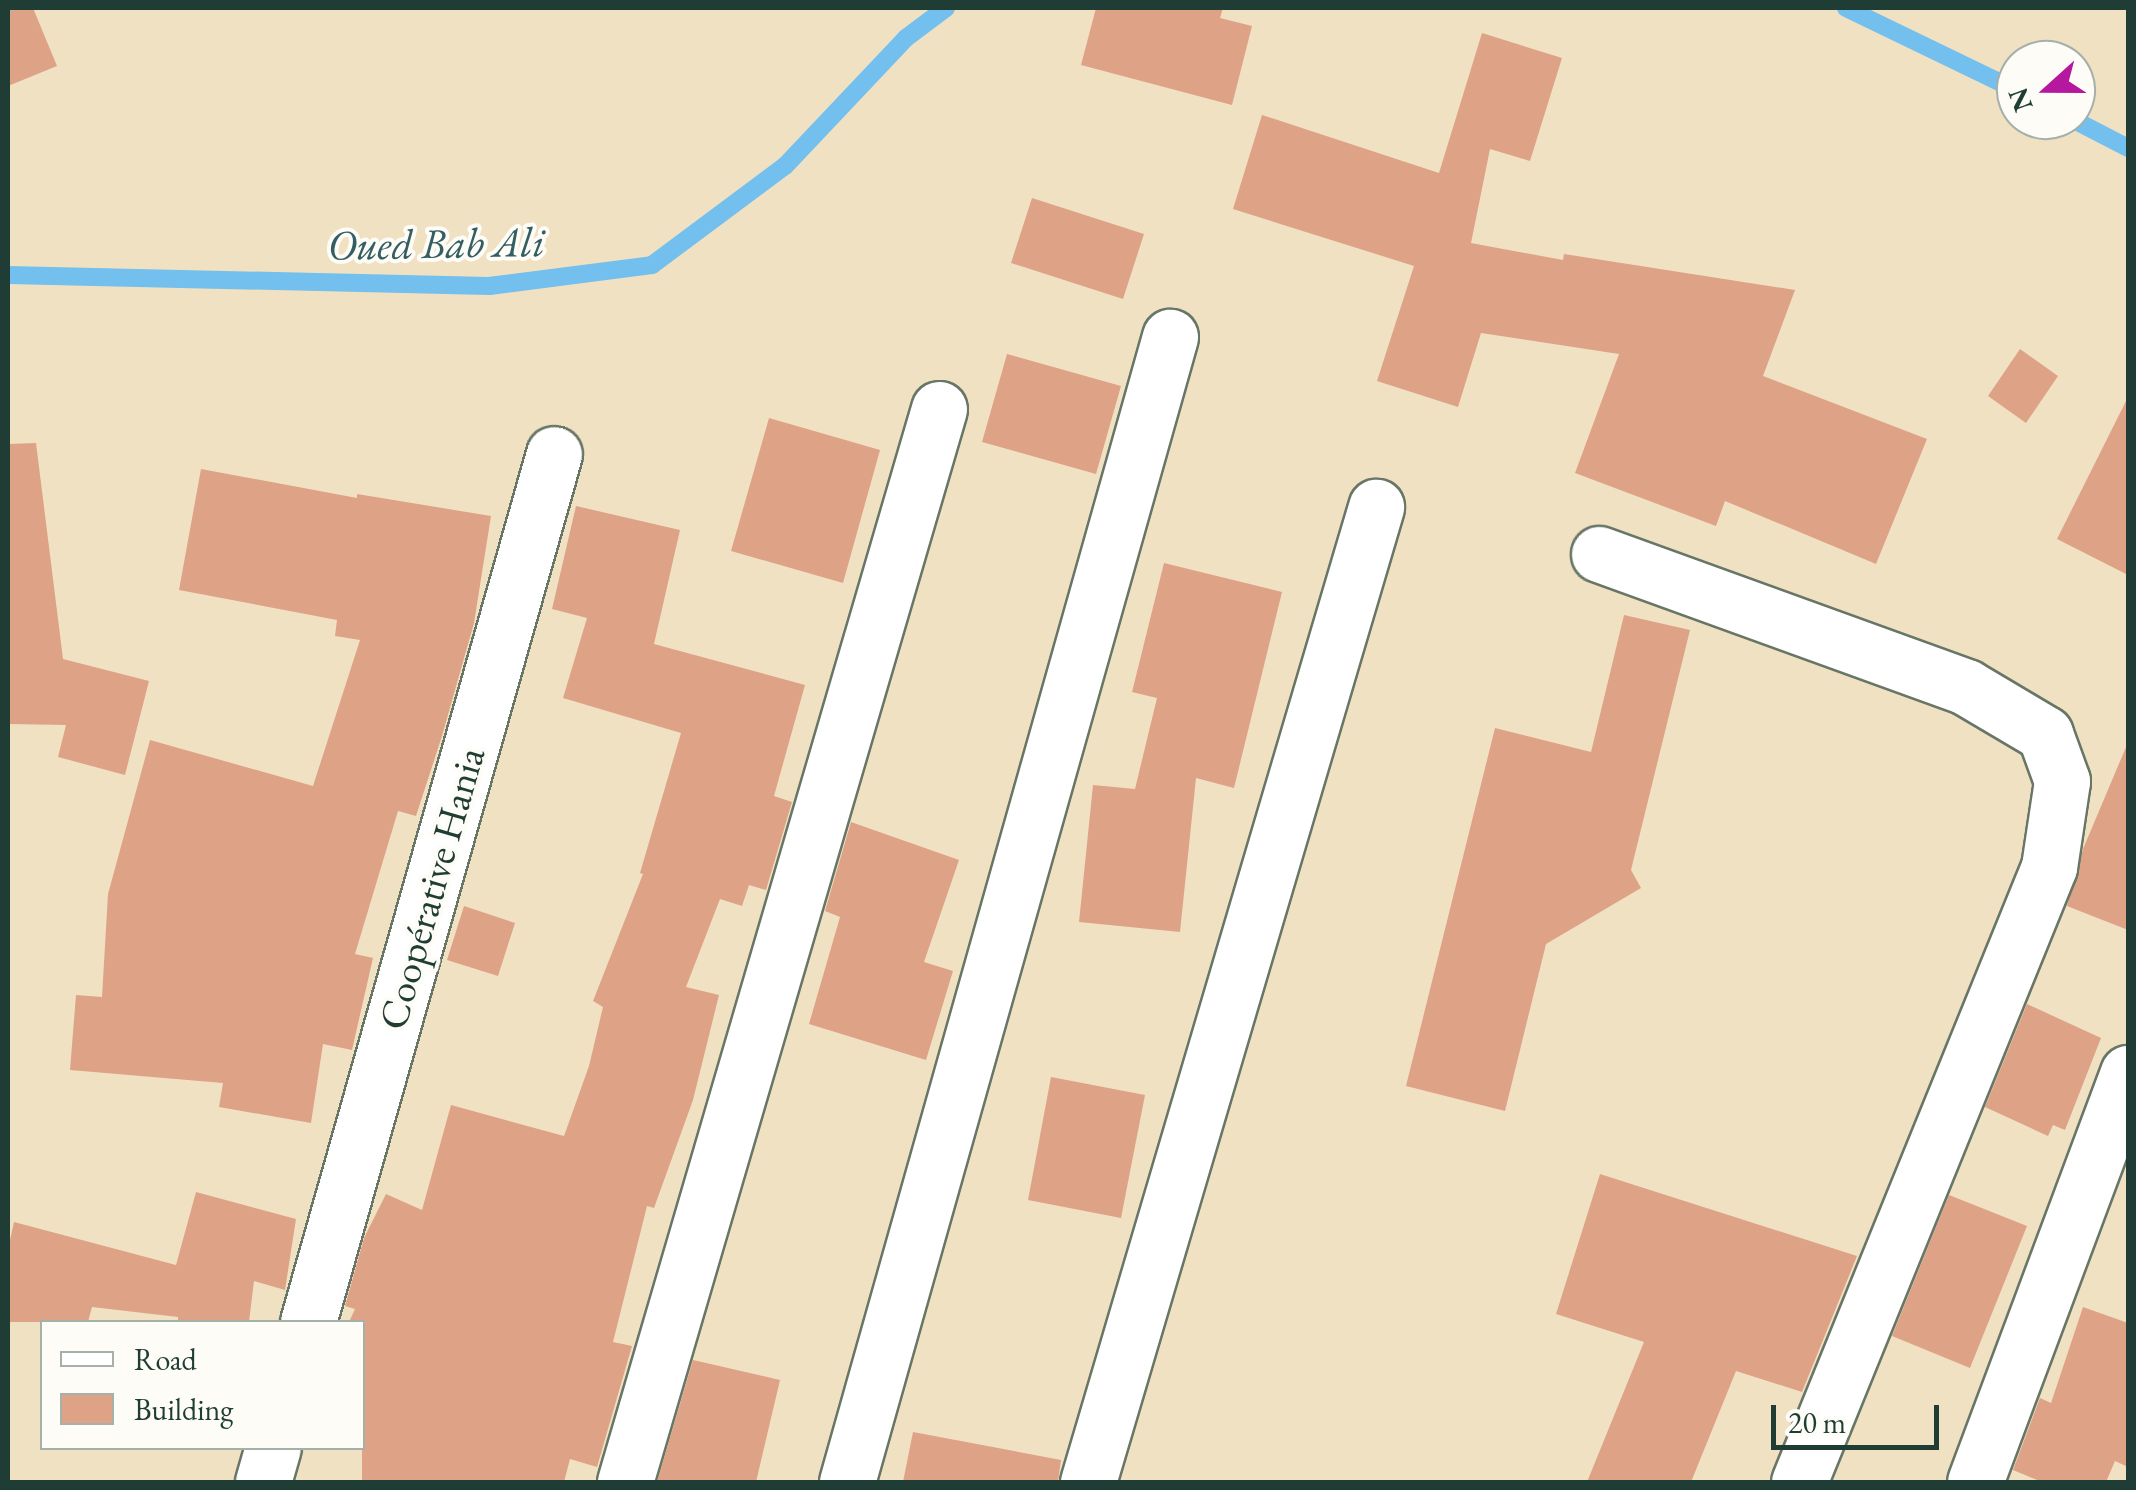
<!DOCTYPE html>
<meta charset="utf-8">
<style>
body{margin:0}
#map{position:relative;width:2136px;height:1490px;overflow:hidden;background:#f0e1c3;font-family:"EB Garamond",serif}
div>[style]{position:absolute}
.stream>*{height:18px;margin:-9px;padding:0 9px;transform-origin:9px;border-radius:9px;background:#73bfed}
.building>*{inset:0;background:#dea287}
.roads{filter:drop-shadow(2px 0 #687666) drop-shadow(-2px 0 #687666) drop-shadow(0 2px #687666) drop-shadow(0 -2px #687666)}
.street>*{height:55px;margin:-27.5px;padding:0 27.5px;transform-origin:27.5px;border-radius:27.5px;background:#fff}
span{translate:-50% -50%;white-space:nowrap;text-align:center;line-height:1.15;-webkit-text-stroke:8px #fdfcf7;paint-order:stroke}
.street-label{font-size:40px;color:#1f3d34}
.water-label{font-size:42px;color:#345e62;font-style:italic}
.frame{position:absolute;inset:0;border:10px solid #1f3d34;pointer-events:none}
.legend{position:absolute;left:40px;top:1320px;width:325px;height:130px;box-sizing:border-box;background:#fdfcf7;border:2px solid #a4b0a9;margin:0;padding:12px 18px;list-style:none;font-size:30px;color:#1f3d34}
.legend li{display:flex;align-items:center;gap:20px;height:50px}
.legend b{width:50px;border:2px solid #a4b0a9}
.north{position:absolute;left:1996px;top:40px;width:100px;height:100px;box-sizing:border-box;background:#fdfcf7;border:2px solid #a4b0a9;border-radius:50%;rotate:249deg;font-size:28px;font-weight:700;line-height:40px;text-align:center;color:#1f3d34}
.north::after{content:'';display:block;margin:auto;width:35px;height:45px;background:#b5179e;clip-path:polygon(50% 0,100% 100%,50% 72%,0 100%)}
.scale{position:absolute;left:1771px;top:1405px;width:168px;height:45px;box-sizing:border-box;border:5px solid #1f3d34;border-top:0;padding-left:12px;font-size:30px;line-height:35px;white-space:nowrap;color:#1f3d34;-webkit-text-stroke:8px #fdfcf7;paint-order:stroke}
</style>
<div id="map">
<div class="stream">
<i style="left:1846px;top:8px;width:189px;rotate:25.8deg"></i>
<i style="left:2074px;top:120px;width:61px;rotate:27.4deg"></i>
<i style="left:8px;top:275px;width:481px;rotate:1.3deg"></i>
<i style="left:489px;top:286px;width:164px;rotate:-7.3deg"></i>
<i style="left:652px;top:265px;width:166px;rotate:-36.7deg"></i>
<i style="left:785px;top:166px;width:176px;rotate:-46.6deg"></i>
<i style="left:906px;top:38px;width:50px;rotate:-36.9deg"></i>
</div>
<div class="building">
<i style="clip-path:polygon(8px 8px,33px 8px,57px 66px,8px 86px)"></i>
<i style="clip-path:polygon(1096px 8px,1223px 8px,1220px 18px,1252px 26px,1232px 105px,1081px 65px)"></i>
<i style="clip-path:polygon(1482px 33px,1562px 58px,1530px 161px,1490px 149px,1471px 243px,1563px 260px,1564px 254px,1795px 290px,1763px 376px,1927px 439px,1876px 564px,1725px 501px,1716px 526px,1575px 473px,1619px 354px,1481px 333px,1458px 407px,1377px 381px,1414px 266px,1233px 209px,1262px 115px,1439px 173px)"></i>
<i style="clip-path:polygon(1032px 198px,1144px 234px,1123px 299px,1011px 263px)"></i>
<i style="clip-path:polygon(2020px 349px,2058px 376px,2026px 423px,1988px 396px)"></i>
<i style="clip-path:polygon(1007px 354px,1121px 386px,1096px 474px,982px 442px)"></i>
<i style="clip-path:polygon(2128px 397px,2128px 575px,2057px 539px)"></i>
<i style="clip-path:polygon(769px 418px,880px 450px,843px 583px,731px 551px)"></i>
<i style="clip-path:polygon(36px 443px,63px 659px,149px 681px,125px 775px,58px 757px,66px 725px,8px 724px,8px 444px)"></i>
<i style="clip-path:polygon(201px 469px,357px 498px,357px 494px,491px 516px,474px 623px,442px 736px,416px 816px,398px 811px,355px 954px,373px 958px,352px 1050px,323px 1044px,311px 1123px,219px 1107px,223px 1083px,70px 1070px,76px 995px,102px 997px,108px 894px,150px 740px,313px 786px,360px 640px,335px 636px,337px 620px,179px 590px)"></i>
<i style="clip-path:polygon(576px 506px,680px 530px,654px 644px,805px 685px,774px 796px,792px 802px,766px 890px,749px 885px,742px 906px,720px 899px,686px 987px,719px 995px,693px 1100px,654px 1208px,647px 1206px,613px 1342px,632px 1346px,597px 1467px,570px 1459px,564px 1482px,362px 1482px,362px 1322px,349px 1322px,355px 1309px,345px 1306px,364px 1238px,386px 1194px,422px 1210px,451px 1105px,564px 1136px,589px 1066px,603px 1007px,593px 1001px,643px 874px,640px 873px,681px 733px,563px 698px,587px 618px,552px 609px)"></i>
<i style="clip-path:polygon(1164px 563px,1282px 592px,1234px 788px,1196px 778px,1180px 932px,1079px 922px,1093px 785px,1135px 789px,1157px 698px,1132px 692px)"></i>
<i style="clip-path:polygon(1624px 615px,1690px 630px,1631px 870px,1641px 888px,1546px 944px,1505px 1111px,1406px 1086px,1495px 728px,1591px 752px)"></i>
<i style="clip-path:polygon(2126px 747px,2128px 747px,2128px 930px,2067px 906px,2083px 849px)"></i>
<i style="clip-path:polygon(851px 822px,959px 860px,924px 962px,953px 971px,926px 1060px,809px 1024px,840px 917px,825px 911px)"></i>
<i style="clip-path:polygon(464px 906px,515px 923px,498px 976px,447px 960px)"></i>
<i style="clip-path:polygon(2027px 1004px,2101px 1038px,2065px 1130px,2053px 1125px,2048px 1136px,1985px 1107px)"></i>
<i style="clip-path:polygon(1051px 1077px,1145px 1095px,1121px 1218px,1028px 1200px)"></i>
<i style="clip-path:polygon(1600px 1174px,1857px 1256px,1802px 1392px,1736px 1371px,1691px 1482px,1587px 1482px,1644px 1342px,1556px 1314px)"></i>
<i style="clip-path:polygon(196px 1192px,296px 1219px,285px 1290px,254px 1281px,249px 1322px,178px 1322px,178px 1317px,92px 1307px,88px 1322px,8px 1322px,8px 1249px,14px 1222px,176px 1265px)"></i>
<i style="clip-path:polygon(1949px 1195px,2027px 1226px,1970px 1368px,1892px 1336px)"></i>
<i style="clip-path:polygon(2083px 1307px,2128px 1323px,2128px 1467px,2115px 1461px,2106px 1482px,2042px 1482px,2013px 1470px,2040px 1398px,2051px 1403px)"></i>
<i style="clip-path:polygon(693px 1360px,780px 1380px,756px 1482px,657px 1482px)"></i>
<i style="clip-path:polygon(913px 1432px,1061px 1460px,1058px 1482px,903px 1482px)"></i>
</div>
<div class="roads">
<div class="street">
<i style="left:1599px;top:554px;width:390px;rotate:19.9deg"></i>
<i style="left:1966px;top:687px;width:92px;rotate:30.7deg"></i>
<i style="left:2045px;top:734px;width:50px;rotate:70.1deg"></i>
<i style="left:2062px;top:781px;width:87px;rotate:98.6deg"></i>
<i style="left:2049px;top:867px;width:664px;rotate:112.12deg"></i>
<i style="left:308px;top:1322px;width:902px;rotate:-74.18deg"></i>
<i style="left:263px;top:1482px;width:35px;rotate:-74deg"></i>
<i style="left:625px;top:1482px;width:1118px;rotate:-73.69deg"></i>
<i style="left:847px;top:1482px;width:1190px;rotate:-74.25deg"></i>
<i style="left:1088px;top:1482px;width:1017px;rotate:-73.54deg"></i>
<i style="left:1975px;top:1482px;width:437px;rotate:-69.5deg"></i>
</div>
</div>
<div class="street-label">
<span style="left:431px;top:888px;rotate:-74deg">Coopérative Hania</span>
</div>
<div class="water-label">
<span style="left:436px;top:244px;rotate:-1deg">Oued Bab Ali</span>
</div>
<div class="frame"></div>
<ul class="legend">
<li><b style="height:12px;background:#fff"></b>Road</li>
<li><b style="height:28px;background:#dea287"></b>Building</li>
</ul>
<div class="north">N</div>
<div class="scale">20 m</div>
</div>
